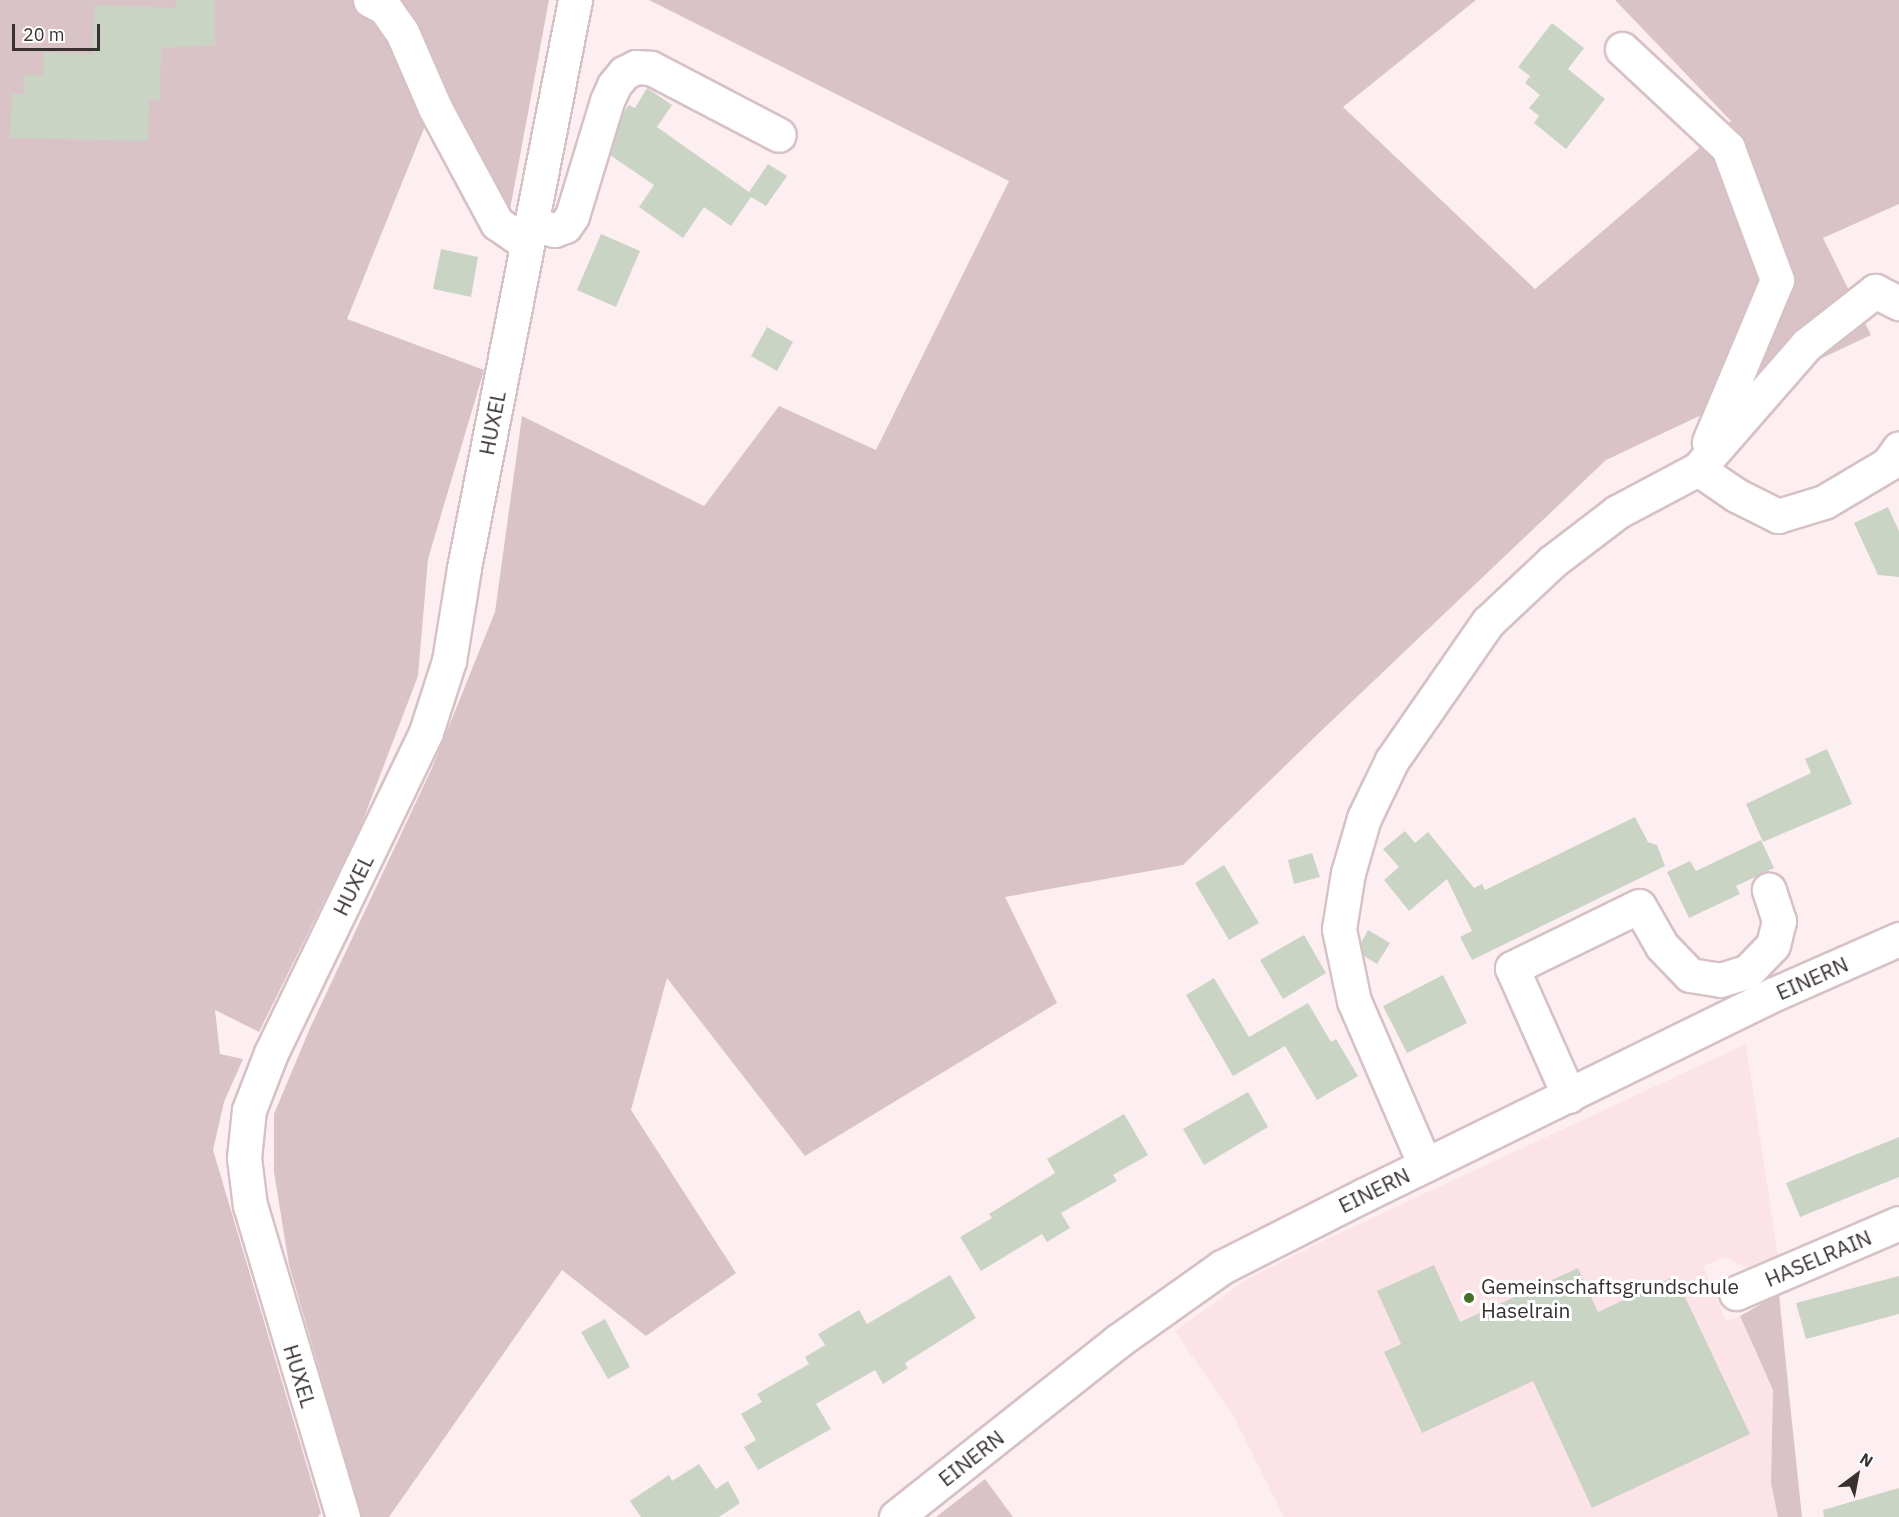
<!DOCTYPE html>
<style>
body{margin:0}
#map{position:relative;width:1899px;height:1517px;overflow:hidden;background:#fdeff1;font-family:"IBM Plex Sans",sans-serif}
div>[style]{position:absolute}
.built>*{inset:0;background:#fce3e7}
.green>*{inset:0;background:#d9c3c7}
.building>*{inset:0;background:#cad4c4}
.roads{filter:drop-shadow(2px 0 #d6c1c5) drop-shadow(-2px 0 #d6c1c5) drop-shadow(0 2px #d6c1c5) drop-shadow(0 -2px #d6c1c5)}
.minor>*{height:33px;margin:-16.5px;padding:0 16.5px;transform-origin:16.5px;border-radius:16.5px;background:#fff}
.major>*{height:33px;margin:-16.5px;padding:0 16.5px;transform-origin:16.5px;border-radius:16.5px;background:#fff}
.dots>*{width:16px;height:16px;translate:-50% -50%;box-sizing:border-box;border:3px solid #fff;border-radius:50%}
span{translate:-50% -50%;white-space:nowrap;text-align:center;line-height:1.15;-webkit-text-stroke:6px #fff;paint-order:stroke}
.street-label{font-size:21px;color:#383031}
.poi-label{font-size:21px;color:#383031}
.left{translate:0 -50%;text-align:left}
.north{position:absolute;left:1827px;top:1445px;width:60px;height:60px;-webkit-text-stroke:4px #fff;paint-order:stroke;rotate:32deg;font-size:16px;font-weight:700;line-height:24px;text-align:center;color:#383031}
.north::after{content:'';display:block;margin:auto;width:21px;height:27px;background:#383031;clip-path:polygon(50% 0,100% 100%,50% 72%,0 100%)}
.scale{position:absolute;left:12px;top:24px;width:88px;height:27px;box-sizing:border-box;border:3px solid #383031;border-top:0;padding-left:8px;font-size:18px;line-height:21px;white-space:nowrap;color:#383031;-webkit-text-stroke:4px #fff;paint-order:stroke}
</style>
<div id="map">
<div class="built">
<i style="clip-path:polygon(1746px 1044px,1778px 1256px,1751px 1270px,1726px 1257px,1703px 1266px,1726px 1321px,1740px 1316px,1773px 1390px,1771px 1483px,1778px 1517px,1284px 1517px,1234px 1417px,1175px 1331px,1246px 1280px,1314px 1245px)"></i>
</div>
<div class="green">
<i style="clip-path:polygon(0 0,549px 0,503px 247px,429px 116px,347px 319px,484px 370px,428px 559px,418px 676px,360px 828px,259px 1032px,215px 1010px,220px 1054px,243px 1059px,224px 1102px,213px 1150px,321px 1513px,318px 1517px,0 1517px)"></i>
<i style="clip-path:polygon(649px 0,1476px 0,1343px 107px,1535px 289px,1731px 121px,1615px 0,1899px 0,1899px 204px,1823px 238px,1871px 335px,1606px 460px,1320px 732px,1183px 865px,1005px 897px,1057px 1003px,805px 1156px,667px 978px,631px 1110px,736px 1273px,646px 1336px,562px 1270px,389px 1517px,362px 1517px,289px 1265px,274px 1172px,274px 1114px,310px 1028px,432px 768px,495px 612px,522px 416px,704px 506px,779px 406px,876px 450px,1009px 181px)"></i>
<i style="clip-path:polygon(1779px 1294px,1789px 1394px,1802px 1517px,1778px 1517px,1771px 1483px,1773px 1390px,1740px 1316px)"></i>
<i style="clip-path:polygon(985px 1479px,1013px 1517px,936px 1517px)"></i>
</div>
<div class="building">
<i style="clip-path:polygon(176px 0,215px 0,215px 45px,161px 48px,160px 100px,149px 99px,148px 141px,10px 138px,12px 94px,23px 94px,24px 75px,43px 76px,44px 52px,93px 54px,94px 5px,176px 8px)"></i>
<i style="clip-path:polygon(1552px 23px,1584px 48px,1568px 69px,1605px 99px,1566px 149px,1534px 123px,1539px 116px,1529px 108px,1540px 95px,1525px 83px,1530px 76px,1518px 67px)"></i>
<i style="clip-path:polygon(647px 88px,672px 105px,657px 127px,749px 192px,768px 164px,787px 176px,766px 206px,751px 197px,731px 226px,704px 207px,683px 238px,639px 207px,654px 185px,610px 155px,622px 115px,629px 105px,635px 108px)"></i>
<i style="clip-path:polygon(601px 234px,640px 251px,616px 307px,577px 290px)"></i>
<i style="clip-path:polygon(441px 249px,478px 257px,471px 297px,433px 289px)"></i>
<i style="clip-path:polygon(767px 327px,793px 342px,777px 371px,751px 356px)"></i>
<i style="clip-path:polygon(1888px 507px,1899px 531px,1899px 577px,1878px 575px,1854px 523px)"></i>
<i style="clip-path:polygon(1827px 749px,1852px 804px,1763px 842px,1746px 804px,1811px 773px,1805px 759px)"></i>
<i style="clip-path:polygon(1635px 817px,1648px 842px,1657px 845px,1665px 866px,1472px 960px,1460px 937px,1472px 931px,1447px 879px,1409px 911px,1384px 880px,1399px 867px,1383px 849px,1405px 831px,1415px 843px,1428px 832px,1474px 888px,1482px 884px,1485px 890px)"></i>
<i style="clip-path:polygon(1761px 840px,1774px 868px,1736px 886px,1740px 894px,1689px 918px,1667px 872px,1690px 861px,1696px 871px)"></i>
<i style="clip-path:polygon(1312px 853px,1320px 877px,1294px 884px,1288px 860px)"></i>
<i style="clip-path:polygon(1224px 865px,1259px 923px,1229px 940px,1195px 883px)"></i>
<i style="clip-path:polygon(1368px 930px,1390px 943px,1377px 964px,1364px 956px,1361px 943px)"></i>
<i style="clip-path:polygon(1304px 935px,1326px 973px,1283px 999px,1260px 960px)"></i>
<i style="clip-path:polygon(1443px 975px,1467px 1023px,1407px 1053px,1383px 1006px)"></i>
<i style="clip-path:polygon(1214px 978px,1249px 1037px,1308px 1003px,1331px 1042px,1336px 1039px,1358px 1076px,1317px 1100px,1285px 1046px,1233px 1076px,1186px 995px)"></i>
<i style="clip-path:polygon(1248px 1092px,1268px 1127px,1204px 1165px,1183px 1129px)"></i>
<i style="clip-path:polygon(1124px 1114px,1148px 1155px,1113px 1175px,1117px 1181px,1061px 1213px,1070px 1228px,1047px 1242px,1042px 1234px,981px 1271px,960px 1237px,992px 1218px,989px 1214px,1055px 1173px,1047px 1159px)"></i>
<i style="clip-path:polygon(1899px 1137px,1899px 1177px,1800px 1217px,1786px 1183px)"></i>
<i style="clip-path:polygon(1434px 1265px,1460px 1322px,1578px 1268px,1598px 1312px,1675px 1276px,1750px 1434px,1592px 1508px,1533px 1381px,1422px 1433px,1384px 1352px,1401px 1344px,1377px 1291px)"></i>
<i style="clip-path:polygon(950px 1275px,976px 1318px,905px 1363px,908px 1368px,883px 1384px,875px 1370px,816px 1404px,831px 1429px,758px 1470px,744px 1447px,756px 1440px,741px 1414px,762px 1402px,757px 1394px,809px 1364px,805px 1357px,825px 1345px,818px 1334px,859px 1310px,867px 1324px)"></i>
<i style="clip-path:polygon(1899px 1276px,1899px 1314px,1806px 1339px,1796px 1303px)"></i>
<i style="clip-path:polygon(605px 1319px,630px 1367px,608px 1379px,581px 1332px)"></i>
<i style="clip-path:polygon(699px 1464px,716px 1489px,728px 1481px,740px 1503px,719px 1517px,641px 1517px,630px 1501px,669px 1475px,672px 1481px)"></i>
<i style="clip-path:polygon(1899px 1488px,1899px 1517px,1824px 1517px,1823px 1510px)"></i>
</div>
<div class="roads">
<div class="minor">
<i style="left:370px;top:0;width:17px;rotate:28deg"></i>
<i style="left:385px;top:8px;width:29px;rotate:55deg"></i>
<i style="left:402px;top:32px;width:83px;rotate:66.5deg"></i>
<i style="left:435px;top:108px;width:131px;rotate:61.7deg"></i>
<i style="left:497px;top:223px;width:35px;rotate:35deg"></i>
<i style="left:1622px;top:49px;width:145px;rotate:43deg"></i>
<i style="left:1728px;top:148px;width:141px;rotate:69.6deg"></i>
<i style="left:1777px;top:280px;width:176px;rotate:112.8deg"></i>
<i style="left:530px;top:224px;width:25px;rotate:14deg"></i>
<i style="left:554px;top:230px;width:12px;rotate:-20deg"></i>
<i style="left:565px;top:226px;width:12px;rotate:-55deg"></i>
<i style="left:572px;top:216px;width:120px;rotate:-73.1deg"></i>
<i style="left:607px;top:101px;width:17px;rotate:-66deg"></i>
<i style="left:614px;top:85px;width:16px;rotate:-50deg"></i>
<i style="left:624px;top:73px;width:13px;rotate:-27deg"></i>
<i style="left:636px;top:67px;width:15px;rotate:4deg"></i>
<i style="left:651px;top:68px;width:144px;rotate:27.6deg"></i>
<i style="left:1698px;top:469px;width:46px;rotate:34.4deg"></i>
<i style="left:1736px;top:495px;width:47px;rotate:26.6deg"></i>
<i style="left:1778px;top:516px;width:48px;rotate:-16.9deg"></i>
<i style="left:1824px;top:502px;width:74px;rotate:-30.7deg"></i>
<i style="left:1888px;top:464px;width:19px;rotate:-55deg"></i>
<i style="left:1569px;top:1096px;width:140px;rotate:-114deg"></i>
<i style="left:1512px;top:968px;width:141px;rotate:-26deg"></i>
<i style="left:1639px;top:906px;width:46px;rotate:60.1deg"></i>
<i style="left:1662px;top:946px;width:40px;rotate:46deg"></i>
<i style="left:1690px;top:975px;width:30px;rotate:9deg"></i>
<i style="left:1720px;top:980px;width:28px;rotate:-17deg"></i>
<i style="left:1747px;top:972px;width:37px;rotate:-46deg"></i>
<i style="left:1773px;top:945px;width:25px;rotate:-76deg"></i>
<i style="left:1779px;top:921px;width:33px;rotate:-108deg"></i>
<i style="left:1425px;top:1165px;width:179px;rotate:-113.4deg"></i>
<i style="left:1354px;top:1001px;width:74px;rotate:-101.8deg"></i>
<i style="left:1339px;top:929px;width:57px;rotate:-80.9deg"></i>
<i style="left:1348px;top:873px;width:57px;rotate:-73.8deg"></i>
<i style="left:1364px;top:818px;width:64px;rotate:-64.2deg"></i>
<i style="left:1392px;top:760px;width:168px;rotate:-55.2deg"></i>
<i style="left:1488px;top:622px;width:89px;rotate:-43.2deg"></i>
<i style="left:1553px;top:561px;width:81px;rotate:-37.4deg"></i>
<i style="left:1617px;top:512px;width:92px;rotate:-28deg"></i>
<i style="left:1698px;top:469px;width:164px;rotate:-48.9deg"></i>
<i style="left:1806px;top:345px;width:88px;rotate:-38deg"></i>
<i style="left:1875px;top:291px;width:27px;rotate:27deg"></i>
<i style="left:1736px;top:1293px;width:177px;rotate:-23.2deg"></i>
<i style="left:343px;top:1517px;width:325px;rotate:-106.6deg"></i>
<i style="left:250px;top:1206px;width:48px;rotate:-97.1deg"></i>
<i style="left:244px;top:1158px;width:48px;rotate:-84.1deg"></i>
<i style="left:249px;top:1110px;width:61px;rotate:-68.9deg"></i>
<i style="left:271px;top:1053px;width:356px;rotate:-64.2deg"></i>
<i style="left:426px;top:732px;width:75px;rotate:-72.1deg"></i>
<i style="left:449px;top:661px;width:94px;rotate:-80.8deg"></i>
<i style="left:464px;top:568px;width:579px;rotate:-78.94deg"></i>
</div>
<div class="major">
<i style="left:896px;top:1517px;width:283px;rotate:-38.4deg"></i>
<i style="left:1118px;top:1341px;width:128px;rotate:-35.4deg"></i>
<i style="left:1222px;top:1267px;width:159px;rotate:-26.9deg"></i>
<i style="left:1364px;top:1195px;width:454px;rotate:-26.1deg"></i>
<i style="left:1772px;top:995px;width:139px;rotate:-23.8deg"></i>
</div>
</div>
<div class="dots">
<i style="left:1469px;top:1298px;background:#476e29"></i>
</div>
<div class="street-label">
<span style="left:492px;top:423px;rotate:-79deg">HUXEL</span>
<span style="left:353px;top:885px;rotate:-64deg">HUXEL</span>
<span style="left:1812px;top:978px;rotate:-24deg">EINERN</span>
<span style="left:1374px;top:1190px;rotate:-26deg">EINERN</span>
<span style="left:1818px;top:1258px;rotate:-23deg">HASELRAIN</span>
<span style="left:300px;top:1376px;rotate:73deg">HUXEL</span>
<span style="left:971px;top:1458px;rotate:-38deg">EINERN</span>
</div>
<div class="poi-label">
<span class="left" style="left:1481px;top:1298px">Gemeinschaftsgrundschule<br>Haselrain</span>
</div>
<div class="north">N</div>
<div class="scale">20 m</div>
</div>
